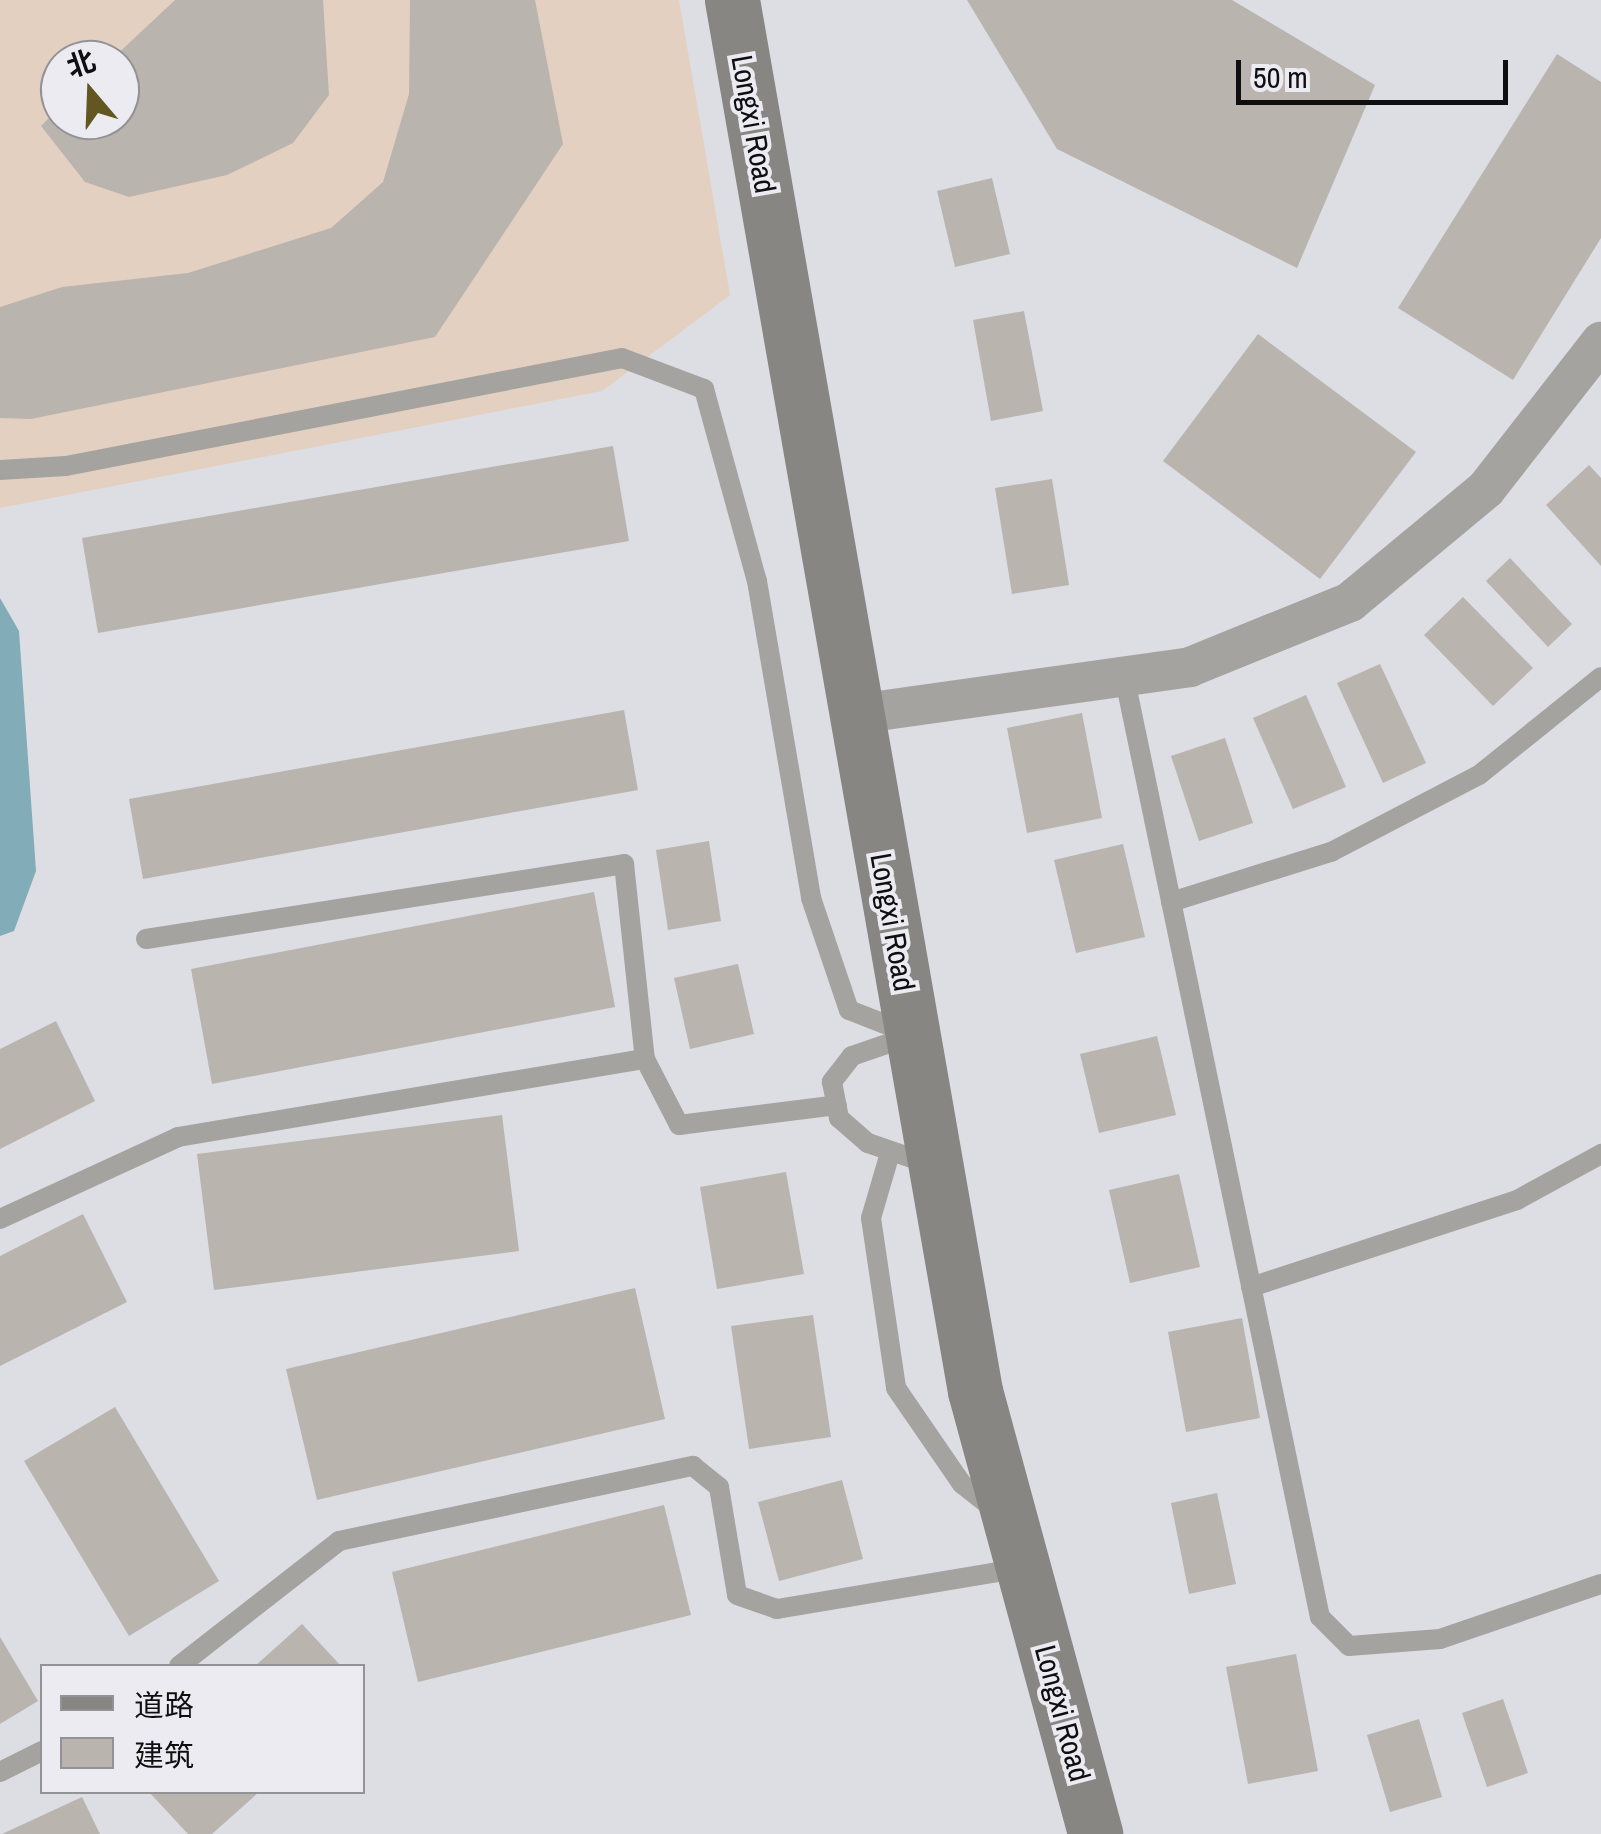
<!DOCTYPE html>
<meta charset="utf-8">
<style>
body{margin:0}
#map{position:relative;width:1601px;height:1834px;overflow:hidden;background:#dddde4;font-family:"Archivo Narrow","Noto Sans SC",sans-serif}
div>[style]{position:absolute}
.commercial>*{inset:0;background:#e4d0c1}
.water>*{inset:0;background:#83acb9}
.building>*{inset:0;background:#bab4af}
.lane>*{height:20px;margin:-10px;padding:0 10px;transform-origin:10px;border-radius:10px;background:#a4a3a0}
.street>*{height:40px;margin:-20px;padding:0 20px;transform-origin:20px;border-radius:20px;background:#a4a3a0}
.secondary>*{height:55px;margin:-27.5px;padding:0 27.5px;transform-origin:27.5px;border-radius:27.5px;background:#888682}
span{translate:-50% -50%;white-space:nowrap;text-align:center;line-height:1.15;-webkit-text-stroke:8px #ebebf1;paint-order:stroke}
.street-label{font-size:30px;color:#0f0f11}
.legend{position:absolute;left:40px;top:1664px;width:325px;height:130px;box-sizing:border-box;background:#ebebf1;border:2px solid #939397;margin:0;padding:12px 18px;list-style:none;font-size:30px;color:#0f0f11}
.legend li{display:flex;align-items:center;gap:20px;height:50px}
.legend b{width:50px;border:2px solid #939397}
.north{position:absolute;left:40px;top:40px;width:100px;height:100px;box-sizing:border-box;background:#ebebf1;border:2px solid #939397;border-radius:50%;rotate:341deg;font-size:28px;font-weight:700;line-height:40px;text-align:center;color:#0f0f11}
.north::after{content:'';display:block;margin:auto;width:35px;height:45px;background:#625623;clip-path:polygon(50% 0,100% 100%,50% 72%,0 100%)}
.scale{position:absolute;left:1236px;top:60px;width:272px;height:45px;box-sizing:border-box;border:5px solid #0f0f11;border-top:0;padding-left:12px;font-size:30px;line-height:35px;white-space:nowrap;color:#0f0f11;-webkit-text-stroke:8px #ebebf1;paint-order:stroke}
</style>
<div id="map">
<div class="commercial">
<i style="clip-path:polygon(evenodd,0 0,679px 0,730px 295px,602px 391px,0 508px,0 0,60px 60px,120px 60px,120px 120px,60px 120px,60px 60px)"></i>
</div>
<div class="water">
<i style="clip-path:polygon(0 598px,19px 631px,36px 871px,14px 931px,0 936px)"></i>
</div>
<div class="building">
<i style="clip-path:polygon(175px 0,323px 0,329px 95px,293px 143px,227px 175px,129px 197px,85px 182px,41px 126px,60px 107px,60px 120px,120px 120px,120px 60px,111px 60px)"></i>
<i style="clip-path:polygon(410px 0,535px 0,563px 144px,435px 337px,31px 419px,0 418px,0 307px,62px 287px,188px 273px,331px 228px,383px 182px,409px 94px)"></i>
<i style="clip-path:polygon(967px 0,1232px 0,1375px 85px,1297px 268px,1057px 149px)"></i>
<i style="clip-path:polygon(1557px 54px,1601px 82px,1601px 238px,1513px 380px,1398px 308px)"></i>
<i style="clip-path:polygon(992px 178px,1010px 254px,955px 267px,937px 191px)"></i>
<i style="clip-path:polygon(1024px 311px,1043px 411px,991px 421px,973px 320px)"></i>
<i style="clip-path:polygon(1258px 334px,1416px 452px,1320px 579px,1163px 461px)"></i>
<i style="clip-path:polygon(613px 446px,629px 541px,98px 633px,82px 538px)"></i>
<i style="clip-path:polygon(1589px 465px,1601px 478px,1601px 566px,1546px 505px)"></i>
<i style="clip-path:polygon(1052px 479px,1069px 585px,1012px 594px,995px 488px)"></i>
<i style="clip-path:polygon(1510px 558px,1572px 624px,1548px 647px,1486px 581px)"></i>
<i style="clip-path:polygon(1463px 597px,1533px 668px,1493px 706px,1424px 635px)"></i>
<i style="clip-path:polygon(1380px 664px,1426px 763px,1383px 783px,1337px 683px)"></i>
<i style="clip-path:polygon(1306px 695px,1346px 787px,1293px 809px,1253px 718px)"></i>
<i style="clip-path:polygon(624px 710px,638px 790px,143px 879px,129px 799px)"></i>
<i style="clip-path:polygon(1082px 713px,1102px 818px,1027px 833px,1007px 728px)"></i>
<i style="clip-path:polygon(1225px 738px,1253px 823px,1199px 841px,1171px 756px)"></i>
<i style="clip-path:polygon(709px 841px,721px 921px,668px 930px,656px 850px)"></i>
<i style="clip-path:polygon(1123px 844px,1145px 937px,1076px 953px,1054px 860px)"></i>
<i style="clip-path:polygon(594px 892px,615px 1007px,212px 1084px,191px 969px)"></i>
<i style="clip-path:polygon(738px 964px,754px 1034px,690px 1049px,674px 978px)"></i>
<i style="clip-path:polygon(56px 1021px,95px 1101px,0 1149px,0 1049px)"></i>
<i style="clip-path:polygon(1157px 1036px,1176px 1115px,1099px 1133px,1080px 1054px)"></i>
<i style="clip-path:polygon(502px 1115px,519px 1251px,214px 1290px,197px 1154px)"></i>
<i style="clip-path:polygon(786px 1172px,804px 1274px,717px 1289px,700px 1187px)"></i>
<i style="clip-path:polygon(1179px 1174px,1200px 1267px,1130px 1283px,1109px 1190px)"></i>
<i style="clip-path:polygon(83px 1214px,127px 1302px,0 1366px,0 1256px)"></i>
<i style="clip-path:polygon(635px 1288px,665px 1419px,317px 1500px,286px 1369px)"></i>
<i style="clip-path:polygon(813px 1315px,831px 1437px,749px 1449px,731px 1326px)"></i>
<i style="clip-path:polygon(1242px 1318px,1260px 1418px,1186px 1432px,1168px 1332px)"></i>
<i style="clip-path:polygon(115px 1407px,219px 1581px,129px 1636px,24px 1461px)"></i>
<i style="clip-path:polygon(842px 1480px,863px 1559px,779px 1581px,758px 1502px)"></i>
<i style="clip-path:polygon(1217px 1493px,1236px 1584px,1189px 1594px,1171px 1503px)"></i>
<i style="clip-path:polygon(664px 1505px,691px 1615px,418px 1682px,392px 1572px)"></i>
<i style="clip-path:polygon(302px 1624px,341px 1666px,255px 1666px)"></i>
<i style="clip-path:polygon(0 1637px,38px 1701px,0 1724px)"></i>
<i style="clip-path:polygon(1296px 1654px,1318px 1771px,1248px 1784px,1226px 1667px)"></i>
<i style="clip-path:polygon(1503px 1699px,1528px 1773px,1487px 1787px,1462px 1713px)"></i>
<i style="clip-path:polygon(1419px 1719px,1442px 1797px,1390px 1812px,1367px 1735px)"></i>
<i style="clip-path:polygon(149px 1792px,259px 1792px,212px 1834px,188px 1834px)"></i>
<i style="clip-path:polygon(82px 1797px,100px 1834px,2px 1834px)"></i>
</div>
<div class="lane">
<i style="left:0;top:470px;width:66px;rotate:-3.5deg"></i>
<i style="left:66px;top:466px;width:566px;rotate:-10.99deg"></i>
<i style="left:622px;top:358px;width:88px;rotate:20.7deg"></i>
<i style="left:704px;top:389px;width:199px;rotate:74.6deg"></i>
<i style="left:757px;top:581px;width:322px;rotate:80.3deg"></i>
<i style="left:811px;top:898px;width:118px;rotate:71.3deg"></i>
<i style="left:849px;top:1010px;width:69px;rotate:21.3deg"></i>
<i style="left:913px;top:1035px;width:65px;rotate:161deg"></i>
<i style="left:852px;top:1056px;width:33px;rotate:128deg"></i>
<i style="left:832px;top:1082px;width:37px;rotate:79deg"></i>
<i style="left:839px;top:1118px;width:38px;rotate:41deg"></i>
<i style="left:868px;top:1143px;width:68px;rotate:19deg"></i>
<i style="left:1124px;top:675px;width:962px;rotate:78.25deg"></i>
<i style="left:1320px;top:1617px;width:41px;rotate:45deg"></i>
<i style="left:1349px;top:1646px;width:91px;rotate:-4.4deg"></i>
<i style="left:1440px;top:1639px;width:170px;rotate:-18.9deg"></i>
<i style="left:1171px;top:902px;width:168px;rotate:-17.4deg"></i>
<i style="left:1331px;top:852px;width:167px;rotate:-27.5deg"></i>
<i style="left:1479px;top:775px;width:156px;rotate:-38.8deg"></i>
<i style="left:146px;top:939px;width:484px;rotate:-8.9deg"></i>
<i style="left:624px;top:864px;width:196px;rotate:83.9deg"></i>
<i style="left:645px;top:1059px;width:74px;rotate:62.7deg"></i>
<i style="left:679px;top:1125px;width:159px;rotate:-7.2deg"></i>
<i style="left:890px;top:1153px;width:68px;rotate:106.3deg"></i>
<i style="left:871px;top:1218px;width:172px;rotate:81.6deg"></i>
<i style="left:896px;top:1388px;width:116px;rotate:55.5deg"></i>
<i style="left:962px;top:1484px;width:42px;rotate:38.2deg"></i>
<i style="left:0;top:1219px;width:196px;rotate:-24.7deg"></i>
<i style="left:178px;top:1137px;width:473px;rotate:-9.5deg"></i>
<i style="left:1251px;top:1287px;width:280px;rotate:-18.1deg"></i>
<i style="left:1517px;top:1200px;width:96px;rotate:-28.7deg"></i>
<i style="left:179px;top:1666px;width:203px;rotate:-38deg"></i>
<i style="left:339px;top:1541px;width:362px;rotate:-12deg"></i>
<i style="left:693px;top:1466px;width:33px;rotate:39deg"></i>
<i style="left:719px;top:1487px;width:109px;rotate:80.5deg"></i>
<i style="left:737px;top:1595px;width:42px;rotate:19.3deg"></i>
<i style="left:777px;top:1609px;width:247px;rotate:-9.5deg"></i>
<i style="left:0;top:1772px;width:47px;rotate:-26.6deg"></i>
</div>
<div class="street">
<i style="left:857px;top:714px;width:336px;rotate:-8deg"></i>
<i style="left:1190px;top:667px;width:173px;rotate:-22.1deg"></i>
<i style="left:1350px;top:602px;width:177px;rotate:-39.7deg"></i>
<i style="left:1486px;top:489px;width:187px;rotate:-52deg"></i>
</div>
<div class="secondary">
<i style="left:732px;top:0;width:1412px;rotate:80.09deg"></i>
<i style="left:975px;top:1391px;width:459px;rotate:74.8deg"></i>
</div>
<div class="street-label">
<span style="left:754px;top:124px;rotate:80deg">Longxi Road</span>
<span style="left:893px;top:922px;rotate:80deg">Longxi Road</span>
<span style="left:1063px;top:1713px;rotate:75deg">Longxi Road</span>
</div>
<ul class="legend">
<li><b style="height:12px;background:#888682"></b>道路</li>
<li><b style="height:28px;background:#bab4af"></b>建筑</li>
</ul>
<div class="north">北</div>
<div class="scale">50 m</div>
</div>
